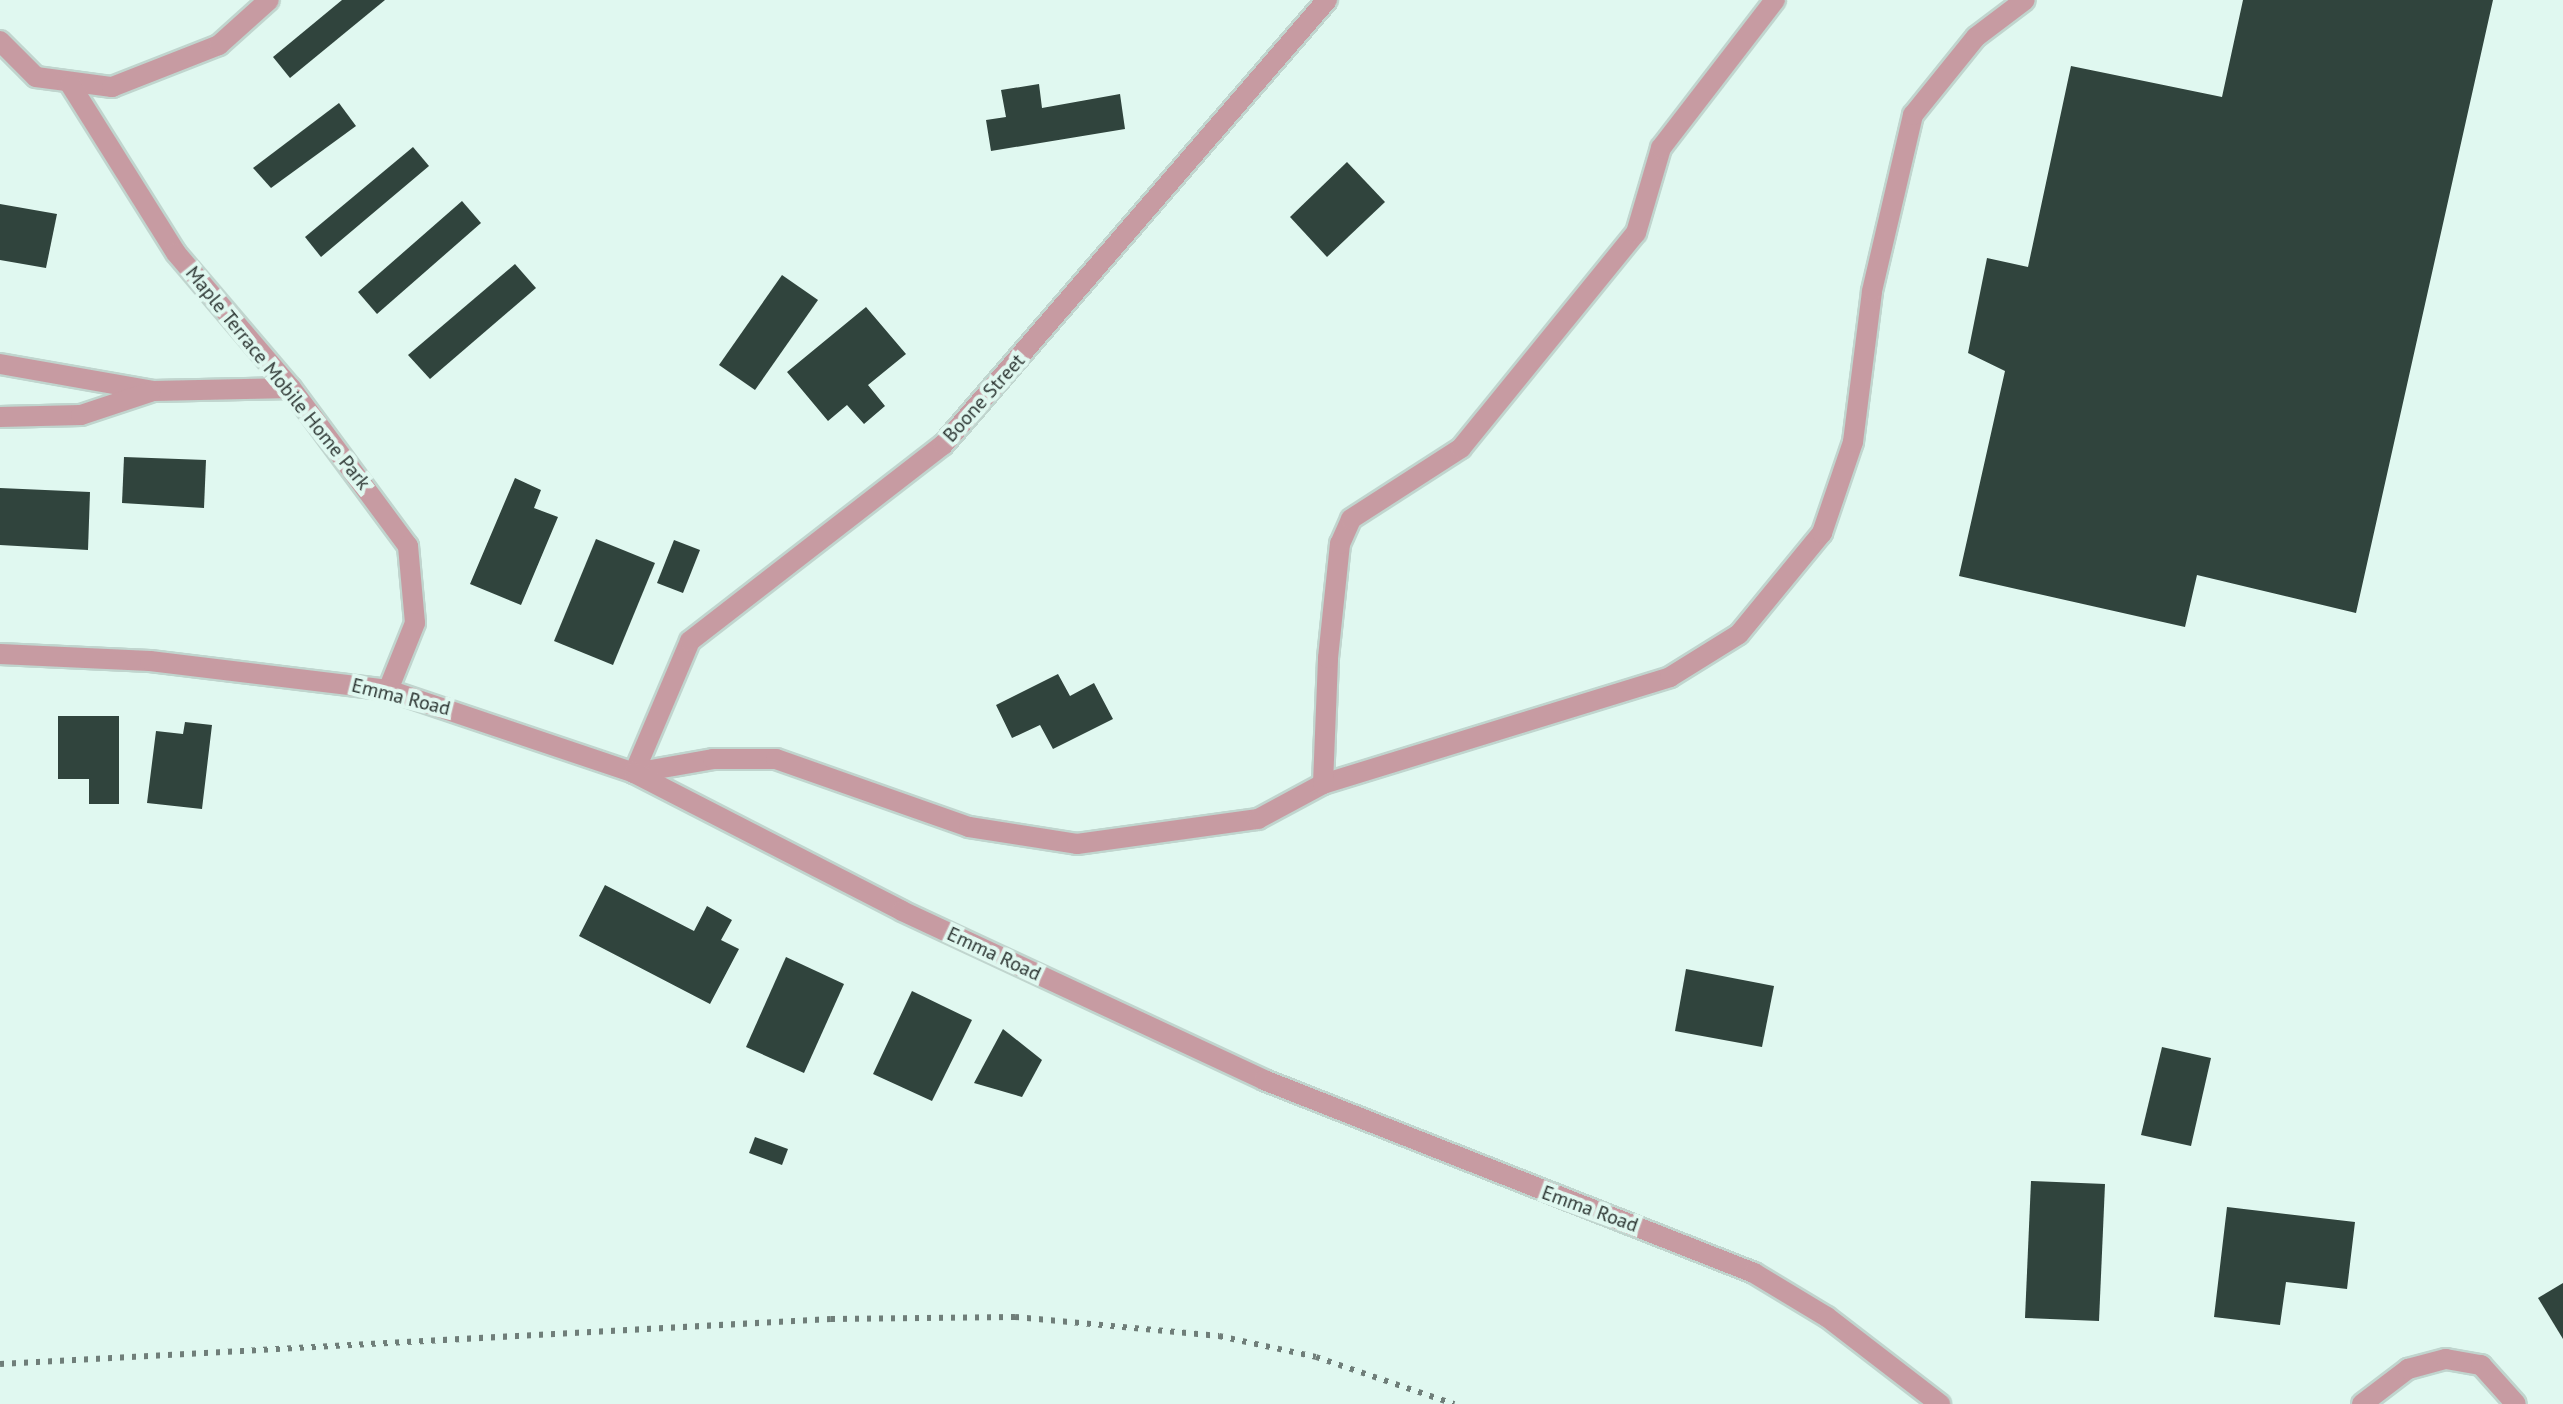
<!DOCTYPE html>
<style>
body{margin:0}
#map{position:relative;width:2563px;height:1404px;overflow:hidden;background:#e0f8f0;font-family:"PT Sans",sans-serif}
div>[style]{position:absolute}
.building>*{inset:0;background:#30443d}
.roads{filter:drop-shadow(2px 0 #c0d5ce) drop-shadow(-2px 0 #c0d5ce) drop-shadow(0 2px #c0d5ce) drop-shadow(0 -2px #c0d5ce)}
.service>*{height:20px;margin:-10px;padding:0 10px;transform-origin:10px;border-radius:10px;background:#c79ba2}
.minor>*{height:20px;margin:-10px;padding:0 10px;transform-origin:10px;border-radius:10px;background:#c79ba2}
.tertiary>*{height:20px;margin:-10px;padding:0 10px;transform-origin:10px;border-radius:10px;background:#c79ba2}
.rail>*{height:6px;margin-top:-3px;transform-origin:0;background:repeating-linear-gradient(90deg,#6f7e79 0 4px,transparent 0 12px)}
span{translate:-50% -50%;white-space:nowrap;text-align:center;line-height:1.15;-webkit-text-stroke:8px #e0f8f0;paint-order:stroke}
.street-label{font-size:20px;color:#2d3633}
</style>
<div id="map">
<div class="building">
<i style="clip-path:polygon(342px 0,385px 0,290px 78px,273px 57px)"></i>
<i style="clip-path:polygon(2243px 0,2493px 0,2356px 613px,2197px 575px,2185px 627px,1959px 576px,2005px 371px,1968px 353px,1987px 258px,2028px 267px,2071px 66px,2222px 97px)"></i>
<i style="clip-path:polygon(1039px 84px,1042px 108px,1120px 94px,1125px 129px,991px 151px,986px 120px,1006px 117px,1001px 90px)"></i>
<i style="clip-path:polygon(339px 103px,356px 126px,271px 188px,253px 168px)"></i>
<i style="clip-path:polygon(413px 147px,429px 166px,321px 257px,305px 237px)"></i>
<i style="clip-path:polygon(1347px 162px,1385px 202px,1327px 257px,1290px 217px)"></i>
<i style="clip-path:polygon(462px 201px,481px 223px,377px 314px,358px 292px)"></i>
<i style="clip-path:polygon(0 204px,57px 214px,46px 268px,0 260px)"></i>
<i style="clip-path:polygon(515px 264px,536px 288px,430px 379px,408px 355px)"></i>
<i style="clip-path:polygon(782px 275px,818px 300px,755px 390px,719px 365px)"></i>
<i style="clip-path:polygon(866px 307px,906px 354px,868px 385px,885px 406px,864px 424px,847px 405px,828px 421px,787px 372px)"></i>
<i style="clip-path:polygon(124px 457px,206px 460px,204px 508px,122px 503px)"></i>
<i style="clip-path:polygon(515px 478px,541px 490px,534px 508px,558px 517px,521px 605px,470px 584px)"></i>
<i style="clip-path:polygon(0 488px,90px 492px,88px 550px,0 545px)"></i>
<i style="clip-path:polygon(596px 539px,655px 563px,613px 665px,554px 641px)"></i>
<i style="clip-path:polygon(674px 540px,700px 550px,683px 593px,657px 583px)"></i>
<i style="clip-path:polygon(1058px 674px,1070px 696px,1094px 683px,1113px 719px,1053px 749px,1040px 725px,1012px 738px,996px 705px)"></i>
<i style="clip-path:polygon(58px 716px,119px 716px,119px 804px,89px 804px,89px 779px,58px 779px)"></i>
<i style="clip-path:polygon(185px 722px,212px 725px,202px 809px,147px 803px,156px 731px,183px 734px)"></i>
<i style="clip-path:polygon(605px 885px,694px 931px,707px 906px,732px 920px,721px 940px,739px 949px,710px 1004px,579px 936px)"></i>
<i style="clip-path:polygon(786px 957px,844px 984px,804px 1073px,746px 1047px)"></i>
<i style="clip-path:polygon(1686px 969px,1774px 986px,1762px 1047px,1675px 1031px)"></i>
<i style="clip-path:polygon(912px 991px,972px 1020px,932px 1101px,873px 1074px)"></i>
<i style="clip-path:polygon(1003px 1029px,1042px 1060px,1022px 1097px,974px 1083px)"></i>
<i style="clip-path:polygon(2162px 1047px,2211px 1058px,2191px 1146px,2141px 1135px)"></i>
<i style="clip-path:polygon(755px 1137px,788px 1149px,782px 1165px,749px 1153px)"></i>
<i style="clip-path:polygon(2031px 1181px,2105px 1184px,2099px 1321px,2025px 1318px)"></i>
<i style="clip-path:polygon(2227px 1207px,2355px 1222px,2347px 1289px,2286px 1282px,2280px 1325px,2214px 1317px)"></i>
<i style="clip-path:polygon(2563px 1283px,2563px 1339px,2538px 1298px)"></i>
</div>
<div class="roads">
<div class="service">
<i style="left:0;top:364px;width:155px;rotate:10deg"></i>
<i style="left:153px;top:391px;width:138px;rotate:-1.2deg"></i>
<i style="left:0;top:417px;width:81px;rotate:-1.4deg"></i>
<i style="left:81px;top:415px;width:73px;rotate:-18.4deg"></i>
<i style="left:634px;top:773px;width:80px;rotate:-10deg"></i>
<i style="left:713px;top:759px;width:63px"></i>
<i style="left:776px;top:759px;width:205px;rotate:19.4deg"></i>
<i style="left:969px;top:827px;width:109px;rotate:8.9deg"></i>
<i style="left:1077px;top:844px;width:183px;rotate:-7.9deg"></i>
<i style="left:1258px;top:819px;width:74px;rotate:-28.3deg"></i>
<i style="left:1323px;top:784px;width:363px;rotate:-17.1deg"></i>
<i style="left:1670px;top:677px;width:81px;rotate:-31.9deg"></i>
<i style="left:1739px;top:634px;width:131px;rotate:-50.6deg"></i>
<i style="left:1822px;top:533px;width:96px;rotate:-71.2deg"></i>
<i style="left:1853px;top:442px;width:152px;rotate:-82.8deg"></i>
<i style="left:1872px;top:291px;width:181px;rotate:-76.9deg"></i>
<i style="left:1913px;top:115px;width:100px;rotate:-51.1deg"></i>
<i style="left:1976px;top:37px;width:61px;rotate:-37.1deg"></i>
<i style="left:1323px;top:784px;width:126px;rotate:-87.7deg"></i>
<i style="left:1328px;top:658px;width:115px;rotate:-84deg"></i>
<i style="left:1340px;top:544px;width:27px;rotate:-66deg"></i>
<i style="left:1351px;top:519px;width:131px;rotate:-32.8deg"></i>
<i style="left:1461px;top:448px;width:277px;rotate:-50.9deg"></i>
<i style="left:1636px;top:233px;width:89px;rotate:-73.6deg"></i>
<i style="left:1661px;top:148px;width:187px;rotate:-52.4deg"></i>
<i style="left:2362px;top:1404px;width:58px;rotate:-37.3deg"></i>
<i style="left:2408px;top:1369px;width:39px;rotate:-15deg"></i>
<i style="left:2446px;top:1359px;width:36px;rotate:10deg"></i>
<i style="left:2481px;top:1365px;width:52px;rotate:48.1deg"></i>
</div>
<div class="minor">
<i style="left:0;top:41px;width:51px;rotate:45deg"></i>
<i style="left:36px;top:77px;width:77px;rotate:7.5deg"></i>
<i style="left:112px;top:87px;width:115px;rotate:-21.4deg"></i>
<i style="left:219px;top:45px;width:67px;rotate:-42deg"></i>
<i style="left:70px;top:84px;width:199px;rotate:57.9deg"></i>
<i style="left:176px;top:253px;width:177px;rotate:49.6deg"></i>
<i style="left:291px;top:388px;width:197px;rotate:53.5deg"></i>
<i style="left:408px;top:546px;width:77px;rotate:84.8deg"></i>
<i style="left:415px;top:623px;width:72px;rotate:111.9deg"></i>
<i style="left:634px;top:773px;width:143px;rotate:-67deg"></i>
<i style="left:690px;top:641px;width:320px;rotate:-37.8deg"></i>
<i style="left:943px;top:445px;width:588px;rotate:-49.21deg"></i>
</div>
<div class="tertiary">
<i style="left:0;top:654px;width:150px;rotate:2.7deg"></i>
<i style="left:150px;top:661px;width:240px;rotate:6.9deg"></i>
<i style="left:388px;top:690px;width:260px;rotate:18.6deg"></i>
<i style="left:634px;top:773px;width:301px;rotate:27.2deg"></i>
<i style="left:902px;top:911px;width:400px;rotate:25deg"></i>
<i style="left:1264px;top:1080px;width:527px;rotate:21.5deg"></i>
<i style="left:1754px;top:1273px;width:85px;rotate:31.1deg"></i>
<i style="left:1827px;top:1317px;width:143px;rotate:37.6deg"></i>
</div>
</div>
<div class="rail">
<i style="left:0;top:1364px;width:832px;rotate:-3.1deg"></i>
<i style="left:831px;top:1319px;width:184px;rotate:-0.6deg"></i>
<i style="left:1015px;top:1317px;width:205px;rotate:5.3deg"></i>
<i style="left:1219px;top:1336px;width:99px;rotate:12.2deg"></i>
<i style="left:1316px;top:1357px;width:146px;rotate:18.8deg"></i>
</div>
<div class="street-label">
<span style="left:278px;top:378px;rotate:51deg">Maple Terrace Mobile Home Park</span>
<span style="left:984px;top:398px;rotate:-48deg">Boone Street</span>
<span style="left:401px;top:697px;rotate:14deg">Emma Road</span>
<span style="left:994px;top:954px;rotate:25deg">Emma Road</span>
<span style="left:1590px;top:1209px;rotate:20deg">Emma Road</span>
</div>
</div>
